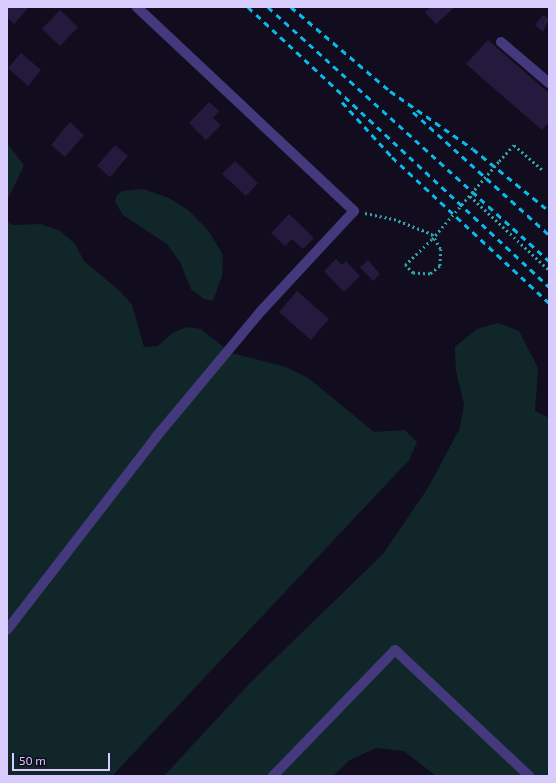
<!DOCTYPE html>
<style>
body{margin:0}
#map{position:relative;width:556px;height:783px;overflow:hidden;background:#120d1e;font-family:"Exo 2",sans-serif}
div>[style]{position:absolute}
.green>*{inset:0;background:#102628}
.building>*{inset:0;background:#251a3e}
.path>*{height:2.5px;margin-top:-1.25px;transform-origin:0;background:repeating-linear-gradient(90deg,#31a5ac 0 2px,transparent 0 5px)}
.minor>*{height:10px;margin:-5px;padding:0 5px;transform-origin:5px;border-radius:5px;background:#44397c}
.rail>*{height:3px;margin-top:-1.5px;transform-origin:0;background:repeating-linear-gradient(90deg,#08bbed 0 6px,transparent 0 11px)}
.path-bridge>*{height:2.5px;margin-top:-1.25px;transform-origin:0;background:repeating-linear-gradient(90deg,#31a5ac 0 2px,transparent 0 5px)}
span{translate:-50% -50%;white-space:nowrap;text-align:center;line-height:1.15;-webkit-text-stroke:3px #120d1e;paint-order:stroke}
.frame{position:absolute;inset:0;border:8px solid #d7ccfd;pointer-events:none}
.scale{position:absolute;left:12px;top:753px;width:98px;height:18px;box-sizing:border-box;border:2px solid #d7ccfd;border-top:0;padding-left:5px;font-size:12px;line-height:14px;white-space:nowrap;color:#d7ccfd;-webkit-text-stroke:3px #120d1e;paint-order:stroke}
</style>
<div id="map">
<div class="green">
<i style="clip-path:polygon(7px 143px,24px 165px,7px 201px)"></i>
<i style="clip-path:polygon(143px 189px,169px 198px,188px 210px,208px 230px,223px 255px,222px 276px,213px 301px,204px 299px,191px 289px,180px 262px,167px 244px,123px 215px,115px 202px,117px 195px,122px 191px)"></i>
<i style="clip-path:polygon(7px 222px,13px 225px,41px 224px,60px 231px,75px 244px,84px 261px,120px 291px,132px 305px,144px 347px,158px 346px,171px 334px,186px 327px,201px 329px,231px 353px,286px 367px,308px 378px,374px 432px,405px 430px,417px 442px,409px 460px,112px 776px,7px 776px)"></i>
<i style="clip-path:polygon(498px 323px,519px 331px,538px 368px,535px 411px,549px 418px,549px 776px,436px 776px,404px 751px,376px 748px,350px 760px,333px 776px,164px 776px,251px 682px,383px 554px,428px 488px,460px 428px,464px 404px,456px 371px,455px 347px,477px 329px)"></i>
</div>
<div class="building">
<i style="clip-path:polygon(7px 7px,29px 7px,14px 24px,7px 18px)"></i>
<i style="clip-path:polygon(431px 7px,455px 7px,436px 24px,425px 12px)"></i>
<i style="clip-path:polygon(60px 10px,78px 27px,60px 46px,42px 29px)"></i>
<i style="clip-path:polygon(543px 15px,549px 19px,543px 32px,535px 25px)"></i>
<i style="clip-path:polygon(488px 40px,549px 93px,549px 122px,542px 130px,466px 64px)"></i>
<i style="clip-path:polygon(21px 53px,41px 70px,28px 86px,8px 68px)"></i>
<i style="clip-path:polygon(209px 102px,219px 111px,213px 118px,221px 125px,206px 140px,189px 123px)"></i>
<i style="clip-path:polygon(70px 122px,84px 135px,65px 157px,51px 145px)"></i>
<i style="clip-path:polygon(115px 145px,128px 156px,110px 177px,97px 166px)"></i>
<i style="clip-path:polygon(235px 161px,258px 183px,246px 196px,222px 174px)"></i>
<i style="clip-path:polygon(289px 214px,314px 238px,303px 249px,292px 239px,285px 246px,271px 233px)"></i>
<i style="clip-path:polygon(336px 259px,342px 265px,346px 261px,360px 276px,344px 292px,324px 271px)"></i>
<i style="clip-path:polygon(368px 260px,380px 274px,373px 281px,360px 267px)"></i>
<i style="clip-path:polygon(297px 291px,329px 319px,311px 340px,279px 312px)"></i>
</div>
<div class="path">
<i style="left:499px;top:161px;width:22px;rotate:-47deg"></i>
<i style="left:514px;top:145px;width:38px;rotate:41deg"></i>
<i style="left:470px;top:196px;width:108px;rotate:43.1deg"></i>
<i style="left:365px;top:213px;width:30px;rotate:12deg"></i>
<i style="left:394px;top:219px;width:41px;rotate:21.5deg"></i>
<i style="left:432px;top:234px;width:17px;rotate:59deg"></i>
<i style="left:441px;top:249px;width:17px;rotate:93deg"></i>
<i style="left:440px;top:266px;width:13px;rotate:141deg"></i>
<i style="left:430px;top:274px;width:17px;rotate:-177deg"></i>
<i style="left:413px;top:273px;width:11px;rotate:-135deg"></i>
<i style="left:405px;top:265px;width:37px;rotate:-44deg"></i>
</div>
<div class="minor">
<i style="left:501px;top:42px;width:63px;rotate:40.5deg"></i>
<i style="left:7px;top:630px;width:244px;rotate:-52.3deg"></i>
<i style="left:156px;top:437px;width:165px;rotate:-50.2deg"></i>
<i style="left:262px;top:310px;width:135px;rotate:-47.1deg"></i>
<i style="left:354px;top:211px;width:298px;rotate:-136.8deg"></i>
<i style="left:273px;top:776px;width:175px;rotate:-45.9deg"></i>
<i style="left:395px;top:650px;width:184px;rotate:43.2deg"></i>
</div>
<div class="rail">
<i style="left:248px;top:7px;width:411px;rotate:42.9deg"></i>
<i style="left:268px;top:7px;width:379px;rotate:42.1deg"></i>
<i style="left:291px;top:7px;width:130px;rotate:40.3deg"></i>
<i style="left:390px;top:91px;width:101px;rotate:34.9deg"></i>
<i style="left:473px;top:149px;width:98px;rotate:39.2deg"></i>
<i style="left:342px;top:102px;width:74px;rotate:47.7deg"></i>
<i style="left:392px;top:157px;width:214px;rotate:42.9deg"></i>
<i style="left:413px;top:112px;width:183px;rotate:42.1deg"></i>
</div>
<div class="path-bridge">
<i style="left:432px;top:239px;width:103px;rotate:-49.3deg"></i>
</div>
<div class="frame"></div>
<div class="scale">50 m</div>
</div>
